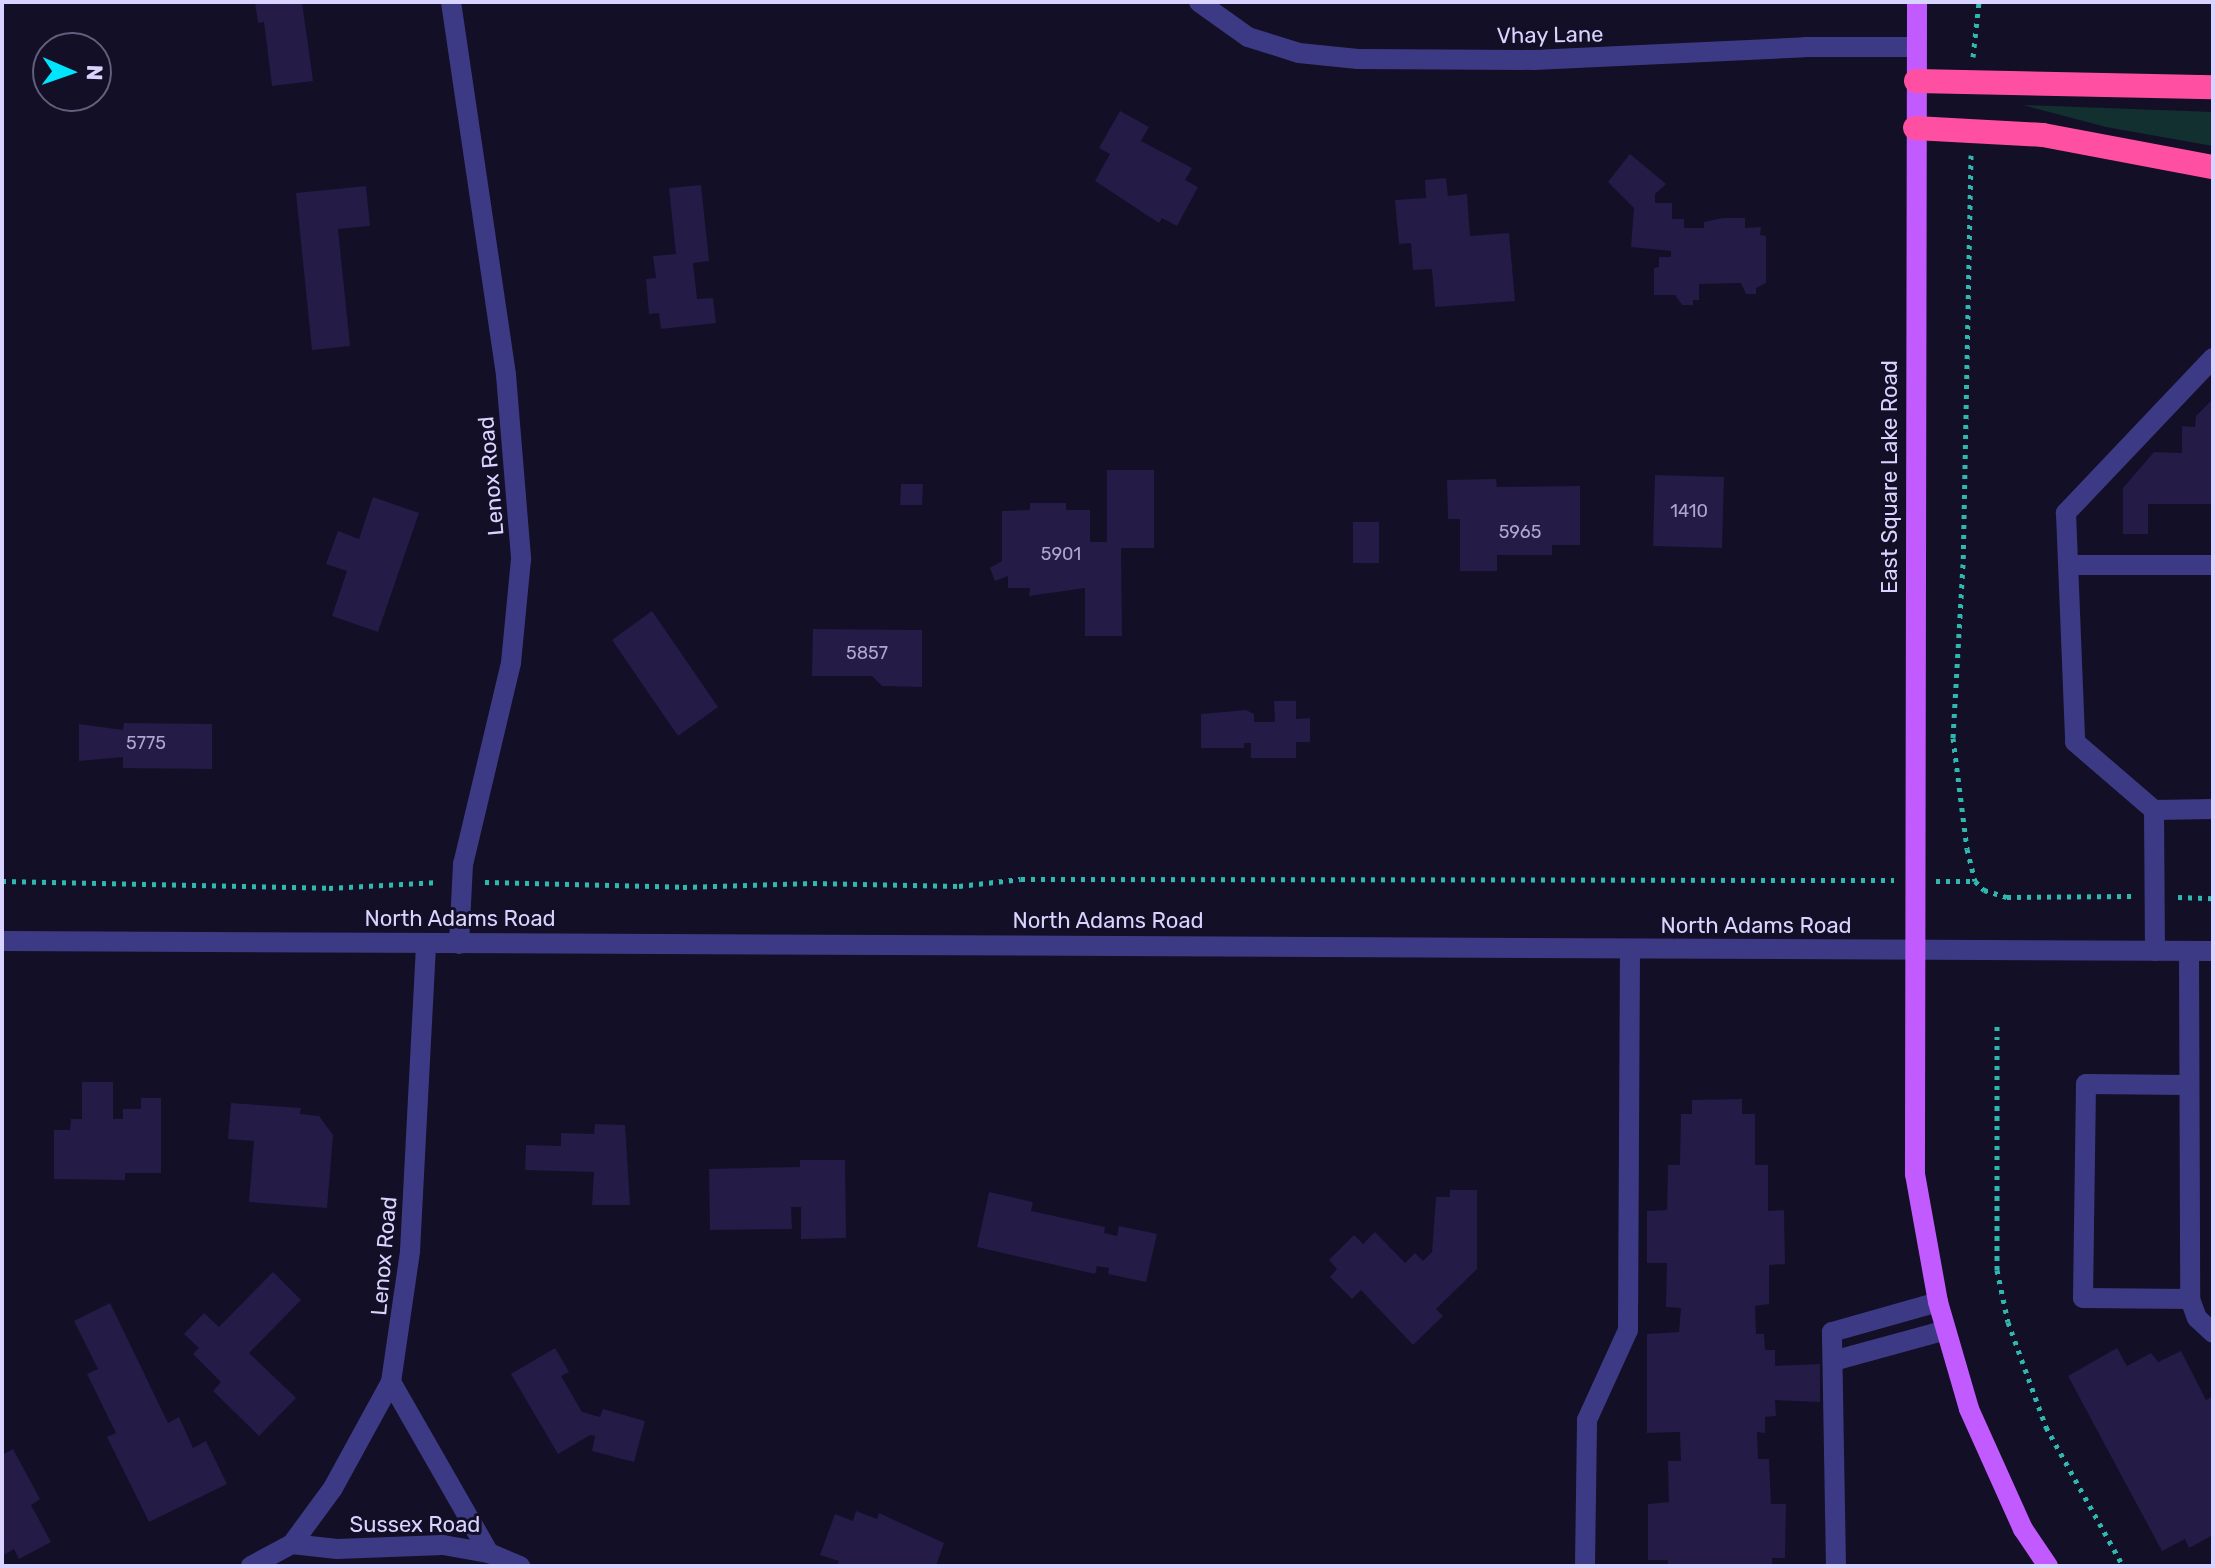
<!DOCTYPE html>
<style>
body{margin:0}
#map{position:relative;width:2215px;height:1568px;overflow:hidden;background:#130f26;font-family:Rubik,sans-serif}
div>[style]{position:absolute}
.green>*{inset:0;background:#12302f}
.building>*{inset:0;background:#241b47}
.path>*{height:5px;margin-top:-2.5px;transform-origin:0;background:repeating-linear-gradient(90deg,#2fb8b0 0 4px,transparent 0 10px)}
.minor>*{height:20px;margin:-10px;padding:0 10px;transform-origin:10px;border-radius:10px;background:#3d3a85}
.major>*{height:20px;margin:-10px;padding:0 10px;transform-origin:10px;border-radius:10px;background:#c25bff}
.highway>*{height:24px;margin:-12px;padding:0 12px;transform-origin:12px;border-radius:12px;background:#ff4fa3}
span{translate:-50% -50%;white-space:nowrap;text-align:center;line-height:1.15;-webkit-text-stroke:6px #130f26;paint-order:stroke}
.number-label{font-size:18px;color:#aca6d1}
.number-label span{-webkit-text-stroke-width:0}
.street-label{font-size:22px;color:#d9d4ff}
.frame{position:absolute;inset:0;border:4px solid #d9d4ff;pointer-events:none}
.north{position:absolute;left:32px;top:32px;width:80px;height:80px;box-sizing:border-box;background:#130f26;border:2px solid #625e7d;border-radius:50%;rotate:92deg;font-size:22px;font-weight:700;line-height:32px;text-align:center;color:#d9d4ff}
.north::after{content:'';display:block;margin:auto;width:28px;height:36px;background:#00e5ff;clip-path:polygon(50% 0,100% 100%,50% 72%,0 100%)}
</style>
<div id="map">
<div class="green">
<i style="clip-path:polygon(2023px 105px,2213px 112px,2213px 146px,2106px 127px)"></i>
</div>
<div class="building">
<i style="clip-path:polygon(255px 2px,302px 2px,313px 81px,272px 86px,264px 22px,258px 23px)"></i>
<i style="clip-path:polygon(1120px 111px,1149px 127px,1141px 141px,1192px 168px,1185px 180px,1198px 187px,1177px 226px,1162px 218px,1159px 223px,1095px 181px,1110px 154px,1099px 148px)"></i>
<i style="clip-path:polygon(1630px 154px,1666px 184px,1655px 194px,1655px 203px,1672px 203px,1672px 219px,1684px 219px,1684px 228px,1704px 228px,1704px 222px,1723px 218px,1745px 218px,1745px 228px,1761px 227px,1760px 235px,1766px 236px,1766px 283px,1756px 288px,1756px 294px,1746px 294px,1741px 283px,1699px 284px,1699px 300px,1693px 300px,1693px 305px,1682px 305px,1675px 295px,1654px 295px,1654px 268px,1659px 267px,1659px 257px,1671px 257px,1671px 251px,1631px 247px,1634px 208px,1608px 182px)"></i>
<i style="clip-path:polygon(1446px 178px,1448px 196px,1467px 194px,1470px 236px,1509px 233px,1515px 301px,1435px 307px,1432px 269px,1413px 270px,1411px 243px,1399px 244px,1395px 200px,1426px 198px,1425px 180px)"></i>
<i style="clip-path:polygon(701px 185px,709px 261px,693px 263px,697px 299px,713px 298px,716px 323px,661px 329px,659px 313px,649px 314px,646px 279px,656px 278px,653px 256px,676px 254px,669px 188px)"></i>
<i style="clip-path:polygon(366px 186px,370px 226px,338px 229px,350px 346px,312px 350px,296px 193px)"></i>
<i style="clip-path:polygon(2213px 399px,2213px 504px,2148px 504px,2148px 534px,2123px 534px,2123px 488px,2154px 452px,2182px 453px,2182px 426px,2195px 427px,2196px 416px)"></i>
<i style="clip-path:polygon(1107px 470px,1154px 470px,1154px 548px,1121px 548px,1122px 636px,1085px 636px,1085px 588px,1029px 596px,1030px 588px,1008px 588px,1008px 576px,995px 581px,990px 568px,1002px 561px,1002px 511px,1030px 510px,1030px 503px,1066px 503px,1066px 510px,1090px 510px,1090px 542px,1107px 542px)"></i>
<i style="clip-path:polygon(1655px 475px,1724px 477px,1722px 548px,1653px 546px)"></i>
<i style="clip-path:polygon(1496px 479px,1497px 487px,1580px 486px,1580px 545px,1552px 545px,1552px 555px,1497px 555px,1497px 571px,1460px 571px,1460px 519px,1448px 519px,1447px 480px)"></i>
<i style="clip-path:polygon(901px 484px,923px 484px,922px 505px,900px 505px)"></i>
<i style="clip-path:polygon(373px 497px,419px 513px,378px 632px,332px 616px,347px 571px,326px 564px,338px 531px,359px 539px)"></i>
<i style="clip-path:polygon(1353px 522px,1379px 522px,1379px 563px,1353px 563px)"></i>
<i style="clip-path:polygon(652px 611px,718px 707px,678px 736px,612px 640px)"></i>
<i style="clip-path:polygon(813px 629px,922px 630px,922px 687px,882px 686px,872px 676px,812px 676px)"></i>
<i style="clip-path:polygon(1274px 701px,1296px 701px,1296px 719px,1310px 718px,1310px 742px,1296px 742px,1296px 758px,1251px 758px,1251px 743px,1244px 743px,1244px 748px,1201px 748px,1201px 714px,1246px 710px,1254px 714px,1254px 722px,1275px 722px)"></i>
<i style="clip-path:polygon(124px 723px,212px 724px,212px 769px,123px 768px,123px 757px,79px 761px,79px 724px,123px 730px)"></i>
<i style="clip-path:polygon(82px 1082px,113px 1082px,113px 1119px,123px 1119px,123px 1109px,141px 1109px,141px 1098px,161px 1098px,161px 1173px,125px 1173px,125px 1180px,54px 1179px,54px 1130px,70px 1130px,71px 1119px,82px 1119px)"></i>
<i style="clip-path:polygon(1742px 1099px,1742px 1114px,1755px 1114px,1755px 1165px,1768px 1165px,1768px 1211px,1784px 1210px,1785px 1264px,1769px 1265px,1769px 1304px,1755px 1306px,1756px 1334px,1764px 1334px,1765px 1350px,1775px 1350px,1775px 1366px,1820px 1364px,1820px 1402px,1775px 1400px,1776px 1416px,1765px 1417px,1765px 1433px,1757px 1432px,1758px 1459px,1769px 1459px,1771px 1504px,1786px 1504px,1785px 1558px,1772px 1558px,1772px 1566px,1668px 1566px,1668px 1560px,1648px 1560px,1648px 1504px,1669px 1502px,1668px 1461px,1681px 1461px,1680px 1432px,1647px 1433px,1647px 1334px,1679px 1332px,1681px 1308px,1666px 1307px,1667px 1263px,1647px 1263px,1647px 1211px,1667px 1210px,1668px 1165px,1680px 1165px,1681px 1114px,1692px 1114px,1692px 1100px)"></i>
<i style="clip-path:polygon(231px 1103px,301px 1108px,300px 1114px,319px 1116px,333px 1135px,327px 1208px,249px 1202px,254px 1141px,228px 1139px)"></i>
<i style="clip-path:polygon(595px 1124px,625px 1125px,630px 1205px,592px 1205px,594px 1172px,525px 1170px,526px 1145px,561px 1146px,561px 1133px,594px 1134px)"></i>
<i style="clip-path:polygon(800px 1160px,845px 1160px,846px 1238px,801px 1239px,801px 1207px,791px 1207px,792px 1229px,710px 1230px,709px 1169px,800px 1167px)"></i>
<i style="clip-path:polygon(1450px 1190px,1477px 1190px,1477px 1269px,1436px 1309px,1443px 1316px,1413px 1345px,1361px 1290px,1352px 1299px,1330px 1277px,1337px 1269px,1329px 1260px,1354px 1235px,1363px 1244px,1375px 1232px,1405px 1263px,1415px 1253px,1423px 1261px,1432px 1252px,1436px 1197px,1450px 1197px)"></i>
<i style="clip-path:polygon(989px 1192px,1033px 1202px,1031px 1211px,1105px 1227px,1104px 1233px,1117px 1236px,1119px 1226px,1157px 1234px,1146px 1282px,1108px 1274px,1109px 1268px,1097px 1266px,1095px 1274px,977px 1247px)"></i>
<i style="clip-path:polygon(273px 1272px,301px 1300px,249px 1353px,296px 1398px,259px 1436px,213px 1391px,221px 1382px,193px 1354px,199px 1348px,184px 1334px,204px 1313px,219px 1327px)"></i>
<i style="clip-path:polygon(110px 1303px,168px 1423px,179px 1417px,193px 1448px,206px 1441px,227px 1484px,149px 1522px,107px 1437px,116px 1433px,87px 1374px,98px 1369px,74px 1321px)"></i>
<i style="clip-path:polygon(555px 1348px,569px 1372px,561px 1376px,582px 1412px,600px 1417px,603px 1409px,645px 1421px,634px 1462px,592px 1451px,595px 1436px,590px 1435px,558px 1454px,511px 1374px)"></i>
<i style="clip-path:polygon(2117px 1348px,2127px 1366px,2151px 1353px,2158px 1362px,2181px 1351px,2206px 1400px,2213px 1396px,2213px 1535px,2189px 1548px,2185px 1539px,2162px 1551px,2068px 1376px)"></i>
<i style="clip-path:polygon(13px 1449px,40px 1499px,31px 1505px,51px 1542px,19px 1559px,14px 1549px,2px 1556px,2px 1455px)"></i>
<i style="clip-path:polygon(856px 1511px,877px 1519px,879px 1513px,944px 1543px,936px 1566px,837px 1566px,839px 1561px,820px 1555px,835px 1514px,853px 1521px)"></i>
</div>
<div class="path">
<i style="left:1973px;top:57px;width:55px;rotate:-83.8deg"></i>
<i style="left:1971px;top:155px;width:409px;rotate:91.1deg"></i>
<i style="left:1963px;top:564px;width:174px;rotate:93.3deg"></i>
<i style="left:1953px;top:738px;width:112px;rotate:82.8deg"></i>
<i style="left:1967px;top:849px;width:33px;rotate:76deg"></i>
<i style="left:1975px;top:881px;width:13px;rotate:45deg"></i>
<i style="left:1984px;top:890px;width:24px;rotate:17deg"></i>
<i style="left:2007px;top:897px;width:125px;rotate:-0.5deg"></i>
<i style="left:2px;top:881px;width:327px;rotate:1.2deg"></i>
<i style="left:329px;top:888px;width:110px;rotate:-3.1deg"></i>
<i style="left:1936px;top:881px;width:39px"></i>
<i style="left:485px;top:882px;width:198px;rotate:1.4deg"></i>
<i style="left:683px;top:887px;width:130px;rotate:-1.8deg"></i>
<i style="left:813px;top:883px;width:146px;rotate:1.2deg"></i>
<i style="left:959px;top:886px;width:62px;rotate:-6.4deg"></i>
<i style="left:1021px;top:879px;width:873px;rotate:0.07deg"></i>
<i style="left:2178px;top:897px;width:35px;rotate:2deg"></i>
<i style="left:1997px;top:1026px;width:244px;rotate:90deg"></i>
<i style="left:1997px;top:1270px;width:53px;rotate:78.1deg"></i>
<i style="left:2008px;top:1322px;width:112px;rotate:70.1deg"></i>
<i style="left:2046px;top:1427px;width:159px;rotate:61deg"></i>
</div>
<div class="minor">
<i style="left:451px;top:2px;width:377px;rotate:81.6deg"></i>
<i style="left:506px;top:375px;width:185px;rotate:85.3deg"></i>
<i style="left:521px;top:559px;width:104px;rotate:95.5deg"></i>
<i style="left:511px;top:663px;width:207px;rotate:103.4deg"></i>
<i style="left:463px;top:864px;width:80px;rotate:92.9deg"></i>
<i style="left:1199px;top:2px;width:60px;rotate:35.5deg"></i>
<i style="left:1248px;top:37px;width:53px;rotate:17.4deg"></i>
<i style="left:1299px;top:53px;width:59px;rotate:5.8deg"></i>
<i style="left:1358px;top:59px;width:176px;rotate:0.3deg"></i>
<i style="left:1534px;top:60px;width:271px;rotate:-2.7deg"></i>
<i style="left:1805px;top:47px;width:111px"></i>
<i style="left:2213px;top:358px;width:214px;rotate:133.5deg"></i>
<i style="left:2066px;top:513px;width:229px;rotate:87.7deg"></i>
<i style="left:2075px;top:742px;width:104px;rotate:40.7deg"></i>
<i style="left:2154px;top:810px;width:59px;rotate:-1deg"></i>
<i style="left:2070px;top:565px;width:143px"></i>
<i style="left:2154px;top:810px;width:141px;rotate:89.6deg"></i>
<i style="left:2px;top:941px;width:2211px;rotate:0.26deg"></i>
<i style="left:2189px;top:951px;width:348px;rotate:89.8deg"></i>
<i style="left:2190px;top:1299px;width:20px;rotate:70deg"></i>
<i style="left:2197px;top:1318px;width:22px;rotate:43deg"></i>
<i style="left:2189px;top:1085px;width:103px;rotate:-179.4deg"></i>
<i style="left:2086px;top:1084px;width:214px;rotate:90.8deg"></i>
<i style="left:2083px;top:1298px;width:107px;rotate:0.5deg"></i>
<i style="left:1833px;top:1361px;width:117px;rotate:-15.3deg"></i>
<i style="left:391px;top:1382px;width:197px;rotate:60.2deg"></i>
<i style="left:292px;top:1544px;width:69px;rotate:-53.8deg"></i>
<i style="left:333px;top:1488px;width:121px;rotate:-61.3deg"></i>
<i style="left:391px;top:1382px;width:132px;rotate:-81.7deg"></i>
<i style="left:410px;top:1251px;width:308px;rotate:-87deg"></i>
<i style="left:251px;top:1566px;width:47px;rotate:-28.2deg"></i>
<i style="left:292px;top:1544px;width:45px;rotate:6.3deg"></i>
<i style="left:337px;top:1549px;width:106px;rotate:-2.2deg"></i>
<i style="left:443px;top:1545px;width:47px;rotate:9.9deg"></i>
<i style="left:489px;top:1553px;width:34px;rotate:23deg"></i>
<i style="left:1585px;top:1566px;width:146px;rotate:-89.2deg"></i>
<i style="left:1587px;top:1420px;width:99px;rotate:-65.5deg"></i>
<i style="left:1628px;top:1330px;width:381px;rotate:-89.7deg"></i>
<i style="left:1836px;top:1566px;width:234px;rotate:-91deg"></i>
<i style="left:1832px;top:1332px;width:110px;rotate:-15.8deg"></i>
</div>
<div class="major">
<i style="left:1917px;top:2px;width:1172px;rotate:90.1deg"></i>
<i style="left:1915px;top:1174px;width:130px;rotate:79.8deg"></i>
<i style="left:1938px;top:1302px;width:111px;rotate:73.8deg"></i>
<i style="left:1969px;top:1409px;width:132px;rotate:65.8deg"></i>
<i style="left:2023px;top:1529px;width:45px;rotate:56deg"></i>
</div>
<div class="highway">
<i style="left:1916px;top:81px;width:297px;rotate:1.2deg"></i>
<i style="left:1915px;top:128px;width:128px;rotate:3.1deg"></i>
<i style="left:2043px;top:135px;width:173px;rotate:10.7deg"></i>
</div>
<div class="number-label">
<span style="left:1689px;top:511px">1410</span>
<span style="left:1520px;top:532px">5965</span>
<span style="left:1061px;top:554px">5901</span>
<span style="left:867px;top:653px">5857</span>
<span style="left:146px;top:743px">5775</span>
</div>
<div class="street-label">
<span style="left:1550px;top:35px;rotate:-1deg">Vhay Lane</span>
<span style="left:491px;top:476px;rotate:-95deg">Lenox Road</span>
<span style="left:1890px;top:477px;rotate:-90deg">East Square Lake Road</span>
<span style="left:460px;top:919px">North Adams Road</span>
<span style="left:1108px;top:921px">North Adams Road</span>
<span style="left:1756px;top:926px">North Adams Road</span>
<span style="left:384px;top:1256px;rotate:-85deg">Lenox Road</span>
<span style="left:415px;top:1525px">Sussex Road</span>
</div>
<div class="frame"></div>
<div class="north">N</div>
</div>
